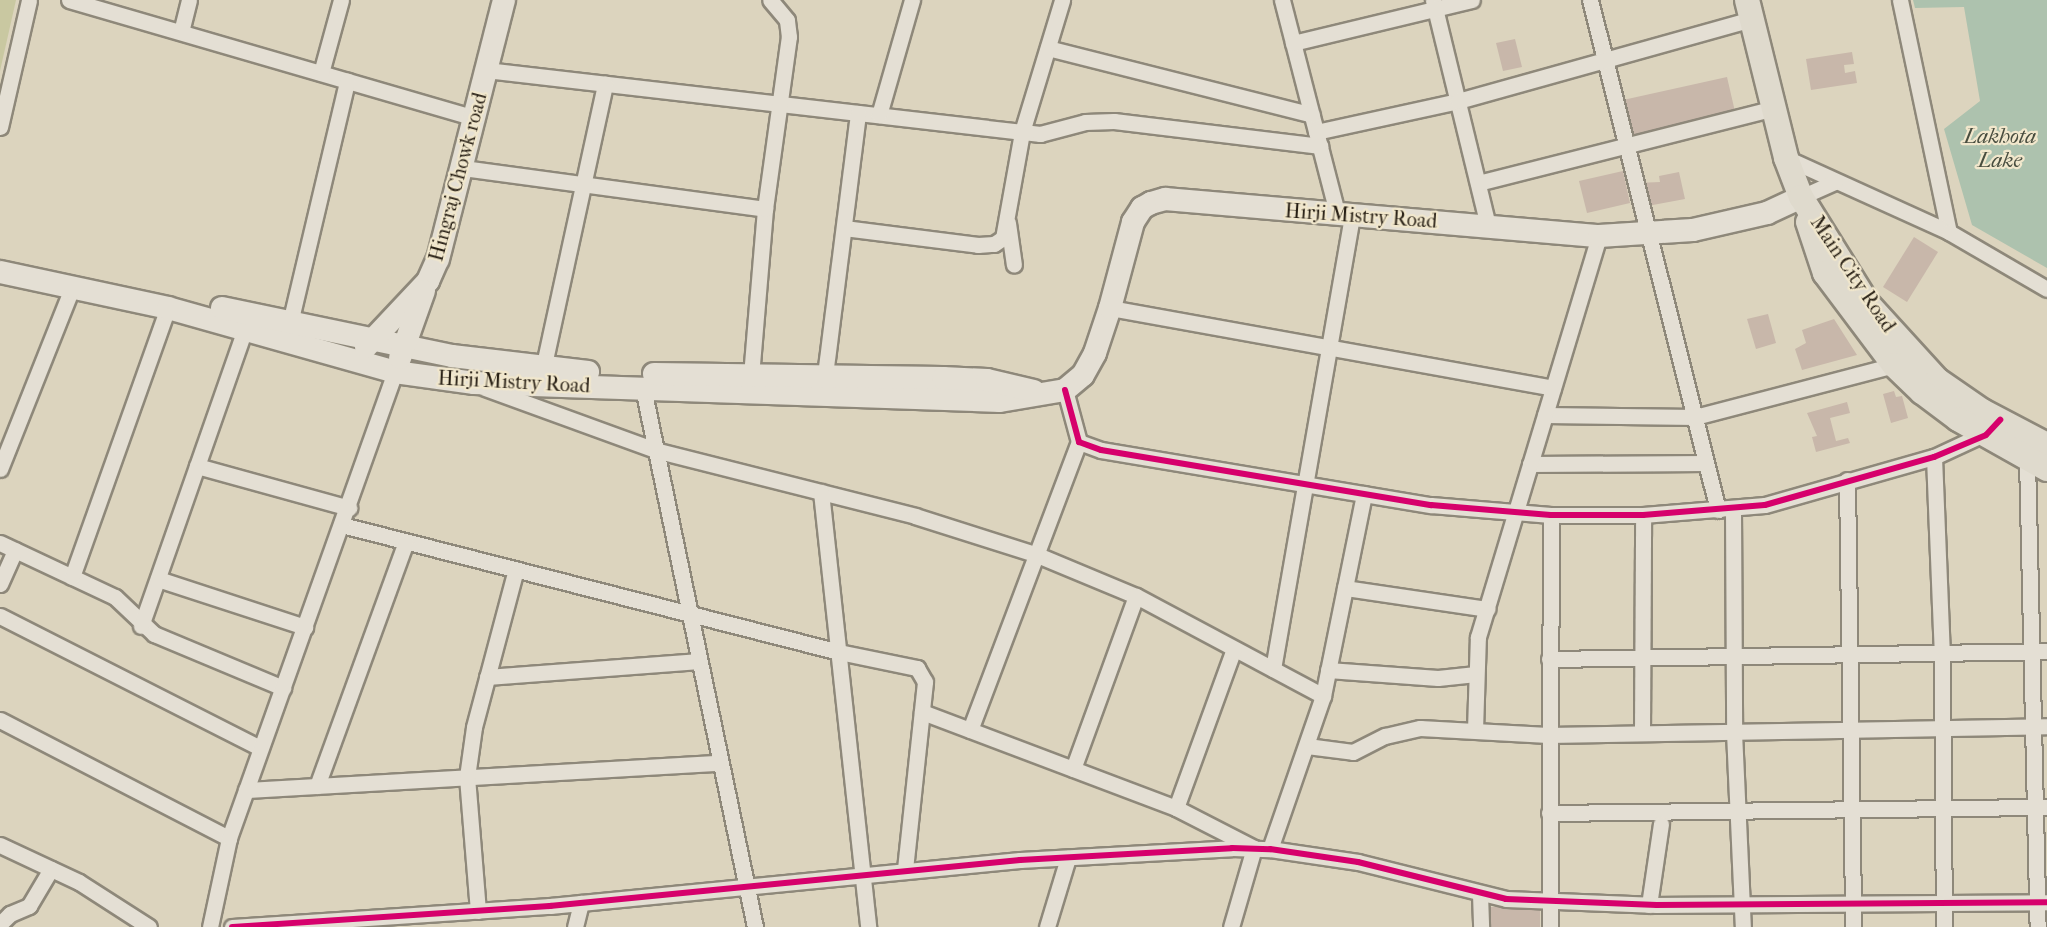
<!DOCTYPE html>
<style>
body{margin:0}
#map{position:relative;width:2047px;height:927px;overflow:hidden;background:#dcd4be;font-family:"IM FELL French Canon",serif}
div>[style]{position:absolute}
.green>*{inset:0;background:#c9c8a1}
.water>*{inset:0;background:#adc2ae}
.building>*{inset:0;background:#c8b7aa}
.roads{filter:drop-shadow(2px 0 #8e887a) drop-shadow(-2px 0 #8e887a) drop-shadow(0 2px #8e887a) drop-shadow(0 -2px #8e887a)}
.street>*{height:15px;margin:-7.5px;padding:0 7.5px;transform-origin:7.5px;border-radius:7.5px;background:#e4dfd4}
.secondary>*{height:22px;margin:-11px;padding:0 11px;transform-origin:11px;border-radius:11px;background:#e4dfd4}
.primary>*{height:24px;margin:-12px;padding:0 12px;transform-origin:12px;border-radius:12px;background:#dfdacd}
.cycleway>*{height:6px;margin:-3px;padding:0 3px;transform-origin:3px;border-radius:3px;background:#d6006c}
span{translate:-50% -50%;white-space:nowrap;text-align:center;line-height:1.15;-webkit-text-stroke:4.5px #f1e7cc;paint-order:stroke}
.street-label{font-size:20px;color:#261e13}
.water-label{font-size:21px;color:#484d3f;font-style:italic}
</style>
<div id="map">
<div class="green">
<i style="clip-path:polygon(0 0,16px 0,0 71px)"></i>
</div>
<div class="water">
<i style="clip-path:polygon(1913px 0,2047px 0,2047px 268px,1972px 225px,1944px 129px,1980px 101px,1964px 7px,1915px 8px)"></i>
</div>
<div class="building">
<i style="clip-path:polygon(1515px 39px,1522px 67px,1503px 71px,1496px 43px)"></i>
<i style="clip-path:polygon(1852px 52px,1854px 64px,1844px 65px,1845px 73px,1855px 71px,1857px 83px,1811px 90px,1806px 59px)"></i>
<i style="clip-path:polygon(1727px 77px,1736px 116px,1631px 138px,1623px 100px)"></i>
<i style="clip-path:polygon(1623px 171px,1630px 203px,1587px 213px,1579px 181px)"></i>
<i style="clip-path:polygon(1679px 172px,1685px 199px,1642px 207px,1637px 183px,1660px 182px,1659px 176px)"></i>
<i style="clip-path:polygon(1914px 237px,1938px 252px,1907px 302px,1883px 287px)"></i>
<i style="clip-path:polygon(1768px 314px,1776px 343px,1756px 349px,1747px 319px)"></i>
<i style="clip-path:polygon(1834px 319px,1857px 355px,1802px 370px,1795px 349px,1806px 343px,1802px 330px)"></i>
<i style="clip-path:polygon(1894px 391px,1896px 397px,1902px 396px,1908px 418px,1891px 423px,1883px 394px)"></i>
<i style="clip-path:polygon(1847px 402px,1850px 413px,1830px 418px,1836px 441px,1848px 438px,1850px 443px,1816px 452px,1812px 437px,1817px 436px,1807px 413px)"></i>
<i style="clip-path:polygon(1488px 907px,1540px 907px,1540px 927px,1488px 927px)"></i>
</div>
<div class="roads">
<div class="street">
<i style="left:69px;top:0;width:422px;rotate:16.2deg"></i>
<i style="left:1282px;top:0;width:223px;rotate:75.5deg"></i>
<i style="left:1433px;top:0;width:232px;rotate:76.3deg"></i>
<i style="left:1590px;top:0;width:526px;rotate:75.91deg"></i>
<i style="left:1900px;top:0;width:237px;rotate:78.1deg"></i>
<i style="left:181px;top:32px;width:33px;rotate:-76deg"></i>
<i style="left:1293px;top:43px;width:184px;rotate:-13.5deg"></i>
<i style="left:1048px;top:48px;width:272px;rotate:14.2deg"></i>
<i style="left:486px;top:70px;width:558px;rotate:6.59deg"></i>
<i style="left:1040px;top:134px;width:47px;rotate:-14.9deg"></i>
<i style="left:1085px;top:122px;width:29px;rotate:-2deg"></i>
<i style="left:1114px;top:121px;width:208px;rotate:6.9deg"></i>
<i style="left:321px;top:73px;width:76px;rotate:-74.7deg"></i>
<i style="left:879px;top:115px;width:120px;rotate:-74deg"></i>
<i style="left:0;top:127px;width:130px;rotate:-77.1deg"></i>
<i style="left:1316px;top:132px;width:145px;rotate:-12.3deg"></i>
<i style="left:1458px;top:101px;width:304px;rotate:-15.6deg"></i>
<i style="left:1786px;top:158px;width:179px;rotate:24.4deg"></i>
<i style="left:1949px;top:232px;width:113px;rotate:30.2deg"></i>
<i style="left:463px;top:168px;width:305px;rotate:7.7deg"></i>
<i style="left:1478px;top:183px;width:305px;rotate:-14.2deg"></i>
<i style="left:1801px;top:197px;width:37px;rotate:-24deg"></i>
<i style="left:1008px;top:223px;width:42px;rotate:81.9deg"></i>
<i style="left:844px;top:228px;width:135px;rotate:7.2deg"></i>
<i style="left:978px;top:245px;width:16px;rotate:-4deg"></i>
<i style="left:994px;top:244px;width:11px;rotate:-34deg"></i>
<i style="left:1003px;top:238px;width:108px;rotate:-79.8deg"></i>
<i style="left:1022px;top:132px;width:138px;rotate:-73.1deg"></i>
<i style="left:1110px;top:308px;width:450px;rotate:10.2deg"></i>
<i style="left:290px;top:323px;width:249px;rotate:-76.7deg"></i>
<i style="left:543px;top:369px;width:292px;rotate:-77.7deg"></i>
<i style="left:825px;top:375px;width:264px;rotate:-82.8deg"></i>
<i style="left:751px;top:376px;width:168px;rotate:-85.2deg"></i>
<i style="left:765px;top:209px;width:174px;rotate:-82.1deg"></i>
<i style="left:789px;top:37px;width:17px;rotate:-97deg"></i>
<i style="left:787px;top:20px;width:26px;rotate:-130deg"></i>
<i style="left:485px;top:388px;width:181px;rotate:20deg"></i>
<i style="left:655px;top:450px;width:268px;rotate:14.2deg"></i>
<i style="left:915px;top:516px;width:126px;rotate:17.6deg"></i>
<i style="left:1035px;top:554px;width:109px;rotate:22.6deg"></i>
<i style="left:1136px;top:596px;width:212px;rotate:28.1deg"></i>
<i style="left:643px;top:388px;width:551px;rotate:78.26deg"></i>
<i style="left:1065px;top:390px;width:54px;rotate:74.9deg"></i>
<i style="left:1079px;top:442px;width:23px;rotate:20deg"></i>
<i style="left:1101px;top:450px;width:335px;rotate:9.5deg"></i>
<i style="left:1431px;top:505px;width:120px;rotate:4.8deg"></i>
<i style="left:1551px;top:515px;width:92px"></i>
<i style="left:1643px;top:515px;width:122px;rotate:-4.7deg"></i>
<i style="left:1765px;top:505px;width:176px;rotate:-15.9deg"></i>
<i style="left:1934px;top:457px;width:62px;rotate:-24.9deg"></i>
<i style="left:1545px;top:415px;width:150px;rotate:0.8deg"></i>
<i style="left:1695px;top:417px;width:206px;rotate:-14.6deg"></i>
<i style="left:1934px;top:457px;width:195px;rotate:87.7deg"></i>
<i style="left:1942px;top:652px;width:275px;rotate:89.6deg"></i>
<i style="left:2027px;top:458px;width:469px;rotate:88.7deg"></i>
<i style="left:1530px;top:464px;width:176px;rotate:-0.3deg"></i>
<i style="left:197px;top:466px;width:158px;rotate:15.4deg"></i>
<i style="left:0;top:469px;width:197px;rotate:-68.3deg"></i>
<i style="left:1847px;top:480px;width:447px;rotate:89.2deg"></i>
<i style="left:821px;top:492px;width:438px;rotate:83.8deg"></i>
<i style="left:1733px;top:510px;width:222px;rotate:89.7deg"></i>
<i style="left:1734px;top:732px;width:195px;rotate:87.4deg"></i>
<i style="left:342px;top:525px;width:513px;rotate:14.33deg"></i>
<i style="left:839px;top:652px;width:80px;rotate:11.6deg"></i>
<i style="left:917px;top:668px;width:16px;rotate:60deg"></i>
<i style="left:925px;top:682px;width:189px;rotate:96.1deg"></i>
<i style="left:0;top:543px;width:127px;rotate:25.2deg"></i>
<i style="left:115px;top:597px;width:54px;rotate:43.5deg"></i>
<i style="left:154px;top:634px;width:140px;rotate:22.7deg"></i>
<i style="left:72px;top:577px;width:286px;rotate:-70.4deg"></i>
<i style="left:158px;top:579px;width:155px;rotate:18.1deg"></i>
<i style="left:0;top:584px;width:37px;rotate:-66deg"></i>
<i style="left:1345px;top:588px;width:144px;rotate:8.4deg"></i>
<i style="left:0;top:616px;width:292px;rotate:26.9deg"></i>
<i style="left:141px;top:626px;width:315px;rotate:-70.7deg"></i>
<i style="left:1549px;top:659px;width:498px;rotate:-0.9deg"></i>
<i style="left:1273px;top:669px;width:459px;rotate:-80.1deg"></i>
<i style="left:1328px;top:670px;width:110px;rotate:4.2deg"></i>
<i style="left:1438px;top:678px;width:38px;rotate:-6deg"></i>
<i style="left:487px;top:677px;width:213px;rotate:-4.3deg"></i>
<i style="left:922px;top:712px;width:272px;rotate:20.7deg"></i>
<i style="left:1176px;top:808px;width:88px;rotate:27.1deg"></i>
<i style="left:1254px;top:848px;width:82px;rotate:106.2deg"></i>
<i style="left:0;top:720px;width:258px;rotate:27.3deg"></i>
<i style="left:970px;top:730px;width:308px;rotate:-69.3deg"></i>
<i style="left:1475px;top:730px;width:93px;rotate:-88.2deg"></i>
<i style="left:1478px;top:637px;width:419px;rotate:-73.2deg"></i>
<i style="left:1642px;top:733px;width:218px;rotate:-89.7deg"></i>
<i style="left:1307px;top:746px;width:46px;rotate:7.4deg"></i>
<i style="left:1353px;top:752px;width:36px;rotate:-27deg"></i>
<i style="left:1385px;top:736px;width:36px;rotate:-13deg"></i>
<i style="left:1420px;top:728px;width:128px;rotate:3.1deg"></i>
<i style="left:1548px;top:735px;width:499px;rotate:-1deg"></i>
<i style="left:1073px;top:769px;width:184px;rotate:-70deg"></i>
<i style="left:317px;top:786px;width:260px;rotate:-70deg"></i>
<i style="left:246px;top:790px;width:475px;rotate:-3.3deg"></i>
<i style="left:1176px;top:808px;width:169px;rotate:-70deg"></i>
<i style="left:1549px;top:813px;width:498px;rotate:-0.7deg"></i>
<i style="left:0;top:845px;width:87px;rotate:25.1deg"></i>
<i style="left:79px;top:882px;width:83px;rotate:32.7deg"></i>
<i style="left:1270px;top:849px;width:162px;rotate:-70.9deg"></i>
<i style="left:1323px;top:696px;width:206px;rotate:-78.5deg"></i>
<i style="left:1480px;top:894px;width:33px;rotate:88deg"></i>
<i style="left:1649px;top:905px;width:82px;rotate:-81.6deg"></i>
<i style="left:478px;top:911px;width:134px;rotate:-94.7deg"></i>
<i style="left:467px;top:777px;width:50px;rotate:-82deg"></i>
<i style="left:474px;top:727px;width:163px;rotate:-75.1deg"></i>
<i style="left:0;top:924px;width:14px;rotate:-45deg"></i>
<i style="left:10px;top:914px;width:21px;rotate:-23deg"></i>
<i style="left:29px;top:906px;width:43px;rotate:-59.3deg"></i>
<i style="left:210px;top:927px;width:91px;rotate:-77.9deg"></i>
<i style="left:229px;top:838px;width:495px;rotate:-70.4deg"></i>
<i style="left:232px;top:927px;width:319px;rotate:-3.8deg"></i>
<i style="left:550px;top:906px;width:472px;rotate:-5.6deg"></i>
<i style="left:1020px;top:860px;width:212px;rotate:-3.2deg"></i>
<i style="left:1232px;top:848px;width:38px;rotate:2deg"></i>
<i style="left:1270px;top:849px;width:89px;rotate:8.4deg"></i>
<i style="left:1358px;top:862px;width:153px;rotate:14deg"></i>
<i style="left:1506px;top:899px;width:151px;rotate:2.3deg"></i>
<i style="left:1657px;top:905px;width:390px;rotate:-0.4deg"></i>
<i style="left:575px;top:927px;width:25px;rotate:-76deg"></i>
<i style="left:1047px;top:927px;width:72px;rotate:-73.1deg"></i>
<i style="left:1550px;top:927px;width:412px;rotate:-89.9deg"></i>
</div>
<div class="secondary">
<i style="left:0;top:272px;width:172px;rotate:12.1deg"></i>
<i style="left:168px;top:308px;width:236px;rotate:15.7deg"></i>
<i style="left:395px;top:372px;width:80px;rotate:7.9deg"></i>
<i style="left:474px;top:383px;width:526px;rotate:1.96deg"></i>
<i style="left:1000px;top:401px;width:66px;rotate:-9.6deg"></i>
<i style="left:1065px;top:390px;width:23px;rotate:-40deg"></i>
<i style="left:1083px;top:375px;width:25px;rotate:-61deg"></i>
<i style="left:1095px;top:353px;width:47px;rotate:-71.6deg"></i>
<i style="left:1110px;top:308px;width:89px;rotate:-75deg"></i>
<i style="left:1133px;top:222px;width:17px;rotate:-57deg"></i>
<i style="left:1142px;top:208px;width:10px;rotate:-29deg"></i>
<i style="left:1151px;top:203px;width:15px;rotate:-16deg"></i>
<i style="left:1165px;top:199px;width:436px;rotate:4.9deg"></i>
<i style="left:1599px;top:236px;width:94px;rotate:-3.7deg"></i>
<i style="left:1693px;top:230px;width:76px;rotate:-12.9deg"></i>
<i style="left:1767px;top:213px;width:38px;rotate:-25deg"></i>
<i style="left:222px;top:308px;width:235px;rotate:11.8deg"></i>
<i style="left:452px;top:356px;width:137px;rotate:6.7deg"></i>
<i style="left:366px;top:347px;width:91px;rotate:-46.8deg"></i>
<i style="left:428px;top:281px;width:24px;rotate:-66deg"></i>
<i style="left:438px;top:259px;width:267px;rotate:-75.7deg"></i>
<i style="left:400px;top:358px;width:71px;rotate:-70.3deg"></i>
<i style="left:654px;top:374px;width:289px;rotate:0.8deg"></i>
<i style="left:943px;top:378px;width:44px;rotate:2.6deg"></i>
<i style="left:987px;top:380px;width:48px;rotate:13.2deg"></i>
</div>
<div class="primary">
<i style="left:1747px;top:0;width:163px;rotate:76.1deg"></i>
<i style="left:1786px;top:158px;width:42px;rotate:69deg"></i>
<i style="left:1801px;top:197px;width:125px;rotate:58.1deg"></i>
<i style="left:1867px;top:303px;width:104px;rotate:47.7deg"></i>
<i style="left:1937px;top:380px;width:55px;rotate:34.6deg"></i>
<i style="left:1982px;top:411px;width:73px;rotate:27.6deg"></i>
<i style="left:1808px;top:222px;width:54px;rotate:71.6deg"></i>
<i style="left:1825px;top:273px;width:115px;rotate:53.1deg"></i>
<i style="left:1894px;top:365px;width:39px;rotate:44deg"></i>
<i style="left:1922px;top:392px;width:45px;rotate:36.9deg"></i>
<i style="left:1958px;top:419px;width:102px;rotate:29.3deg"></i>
</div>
</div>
<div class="cycleway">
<i style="left:1065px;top:390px;width:54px;rotate:74.9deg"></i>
<i style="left:1079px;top:442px;width:23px;rotate:20deg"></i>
<i style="left:1101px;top:450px;width:335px;rotate:9.5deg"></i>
<i style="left:1431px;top:505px;width:120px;rotate:4.8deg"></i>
<i style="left:1551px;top:515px;width:92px"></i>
<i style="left:1643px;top:515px;width:122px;rotate:-4.7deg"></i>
<i style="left:1765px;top:505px;width:176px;rotate:-15.9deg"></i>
<i style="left:1934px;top:457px;width:56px;rotate:-22.9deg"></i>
<i style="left:1986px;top:435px;width:21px;rotate:-47deg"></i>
<i style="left:232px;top:927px;width:319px;rotate:-3.8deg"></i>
<i style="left:550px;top:906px;width:472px;rotate:-5.6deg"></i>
<i style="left:1020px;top:860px;width:212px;rotate:-3.2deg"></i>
<i style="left:1232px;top:848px;width:38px;rotate:2deg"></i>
<i style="left:1270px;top:849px;width:89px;rotate:8.4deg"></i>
<i style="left:1358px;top:862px;width:153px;rotate:14deg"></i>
<i style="left:1506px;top:899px;width:151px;rotate:2.3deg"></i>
<i style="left:1657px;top:905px;width:390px;rotate:-0.4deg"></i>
</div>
<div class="street-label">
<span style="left:458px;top:177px;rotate:-75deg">Hingraj Chowk road</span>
<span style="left:1361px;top:216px;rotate:4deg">Hirji Mistry Road</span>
<span style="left:1853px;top:274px;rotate:56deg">Main City Road</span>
<span style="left:514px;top:382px;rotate:3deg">Hirji Mistry Road</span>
</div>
<div class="water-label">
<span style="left:2000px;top:148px">Lakhota<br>Lake</span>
</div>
</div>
